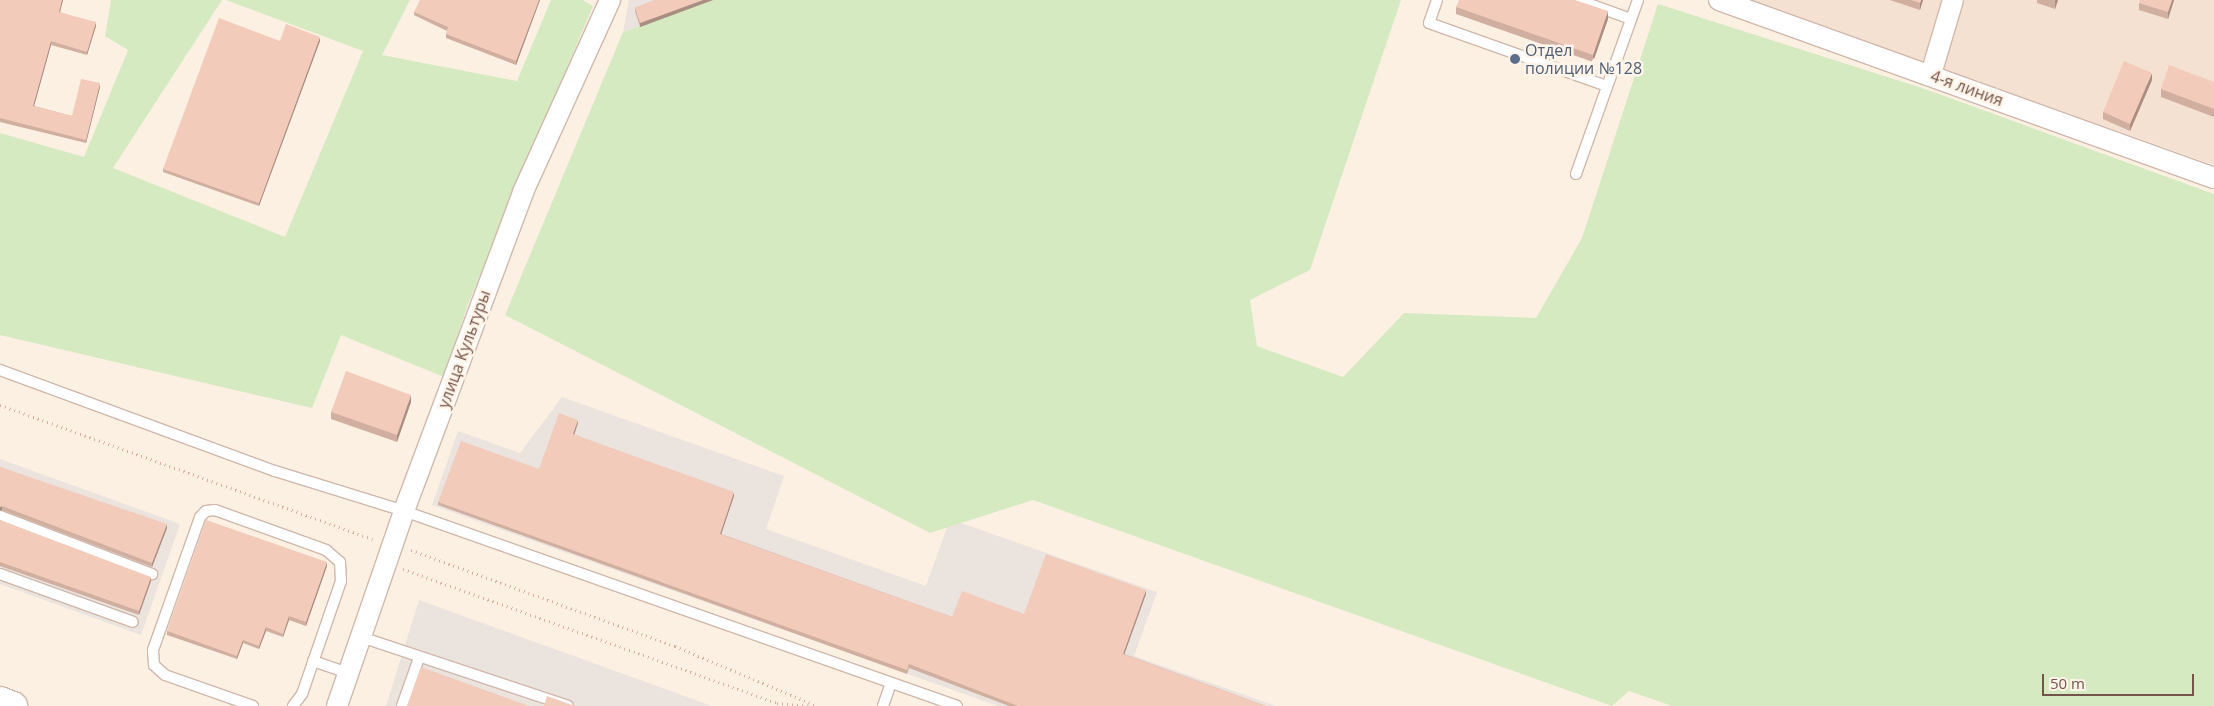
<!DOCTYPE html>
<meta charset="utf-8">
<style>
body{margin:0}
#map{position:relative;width:2214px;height:706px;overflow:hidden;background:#fcf0e3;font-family:"Open Sans",sans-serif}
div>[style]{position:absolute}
.residential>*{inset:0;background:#f4e1d1}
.industrial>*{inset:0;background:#ebe3de}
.green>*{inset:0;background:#d6eac1}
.path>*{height:3px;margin-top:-1.5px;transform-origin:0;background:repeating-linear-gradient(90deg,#d7ae9d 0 1px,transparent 0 5px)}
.roads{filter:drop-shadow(1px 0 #d0b8ac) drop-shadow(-1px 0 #d0b8ac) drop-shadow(0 1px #d0b8ac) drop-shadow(0 -1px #d0b8ac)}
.service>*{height:10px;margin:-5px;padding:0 5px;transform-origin:5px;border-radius:5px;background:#fff}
.minor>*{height:20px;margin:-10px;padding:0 10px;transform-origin:10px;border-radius:10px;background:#fff}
.secondary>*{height:28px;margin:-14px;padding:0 14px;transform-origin:14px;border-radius:14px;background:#fff}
.wall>*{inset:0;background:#d0afa0}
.shaded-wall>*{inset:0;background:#a98e82}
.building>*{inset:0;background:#f2cbba}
.dots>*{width:14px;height:14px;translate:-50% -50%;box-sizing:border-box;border:2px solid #fff4e9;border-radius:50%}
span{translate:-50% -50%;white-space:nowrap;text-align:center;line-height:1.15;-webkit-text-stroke:5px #fff4e9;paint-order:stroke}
.service-label{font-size:16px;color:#4e5e75}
.left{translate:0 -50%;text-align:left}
.street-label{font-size:16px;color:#745449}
.scale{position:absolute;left:2042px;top:674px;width:152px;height:22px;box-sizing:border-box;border:2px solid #745449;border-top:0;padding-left:6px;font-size:15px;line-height:18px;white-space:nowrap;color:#745449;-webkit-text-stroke:4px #fff4e9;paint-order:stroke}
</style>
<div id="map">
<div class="residential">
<i style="clip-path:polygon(1748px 0,2214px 0,2214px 165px)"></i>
</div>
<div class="industrial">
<i style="clip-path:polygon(629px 0,713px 0,623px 32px)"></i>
<i style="clip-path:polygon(562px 397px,784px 476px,766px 529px,926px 586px,950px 519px,1157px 592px,1134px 656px,1276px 706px,998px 706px,432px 505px,458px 431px,520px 453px)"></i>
<i style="clip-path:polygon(0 459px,180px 524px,141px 635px,0 584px)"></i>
<i style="clip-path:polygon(419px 600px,712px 706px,386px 706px)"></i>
</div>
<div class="green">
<i style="clip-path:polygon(111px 0,222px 0,113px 168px,285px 237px,363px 51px,226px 0,410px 0,382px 55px,517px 81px,551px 0,583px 0,593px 6px,468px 304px,444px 377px,341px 335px,312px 408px,0 335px,0 133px,84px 157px,128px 50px,105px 36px)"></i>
<i style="clip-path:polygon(713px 0,1401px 0,1310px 270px,1250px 300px,1257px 346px,1343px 377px,1404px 313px,1536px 318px,1582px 238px,1658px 4px,1925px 89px,2214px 194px,2214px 706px,1672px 706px,1629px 691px,1612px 706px,1033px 500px,930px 533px,505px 315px,623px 32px)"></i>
</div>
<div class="path">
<i style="left:0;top:405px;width:396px;rotate:19.8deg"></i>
<i style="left:411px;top:550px;width:281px;rotate:20deg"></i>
<i style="left:675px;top:646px;width:154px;rotate:22.9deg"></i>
<i style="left:403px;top:569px;width:397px;rotate:19.7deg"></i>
<i style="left:777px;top:703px;width:33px;rotate:5deg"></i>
</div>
<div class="roads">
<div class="service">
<i style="left:1437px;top:0;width:24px;rotate:109deg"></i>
<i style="left:1429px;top:23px;width:189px;rotate:19.5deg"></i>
<i style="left:1578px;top:0;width:56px;rotate:19.7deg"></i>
<i style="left:1576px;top:174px;width:185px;rotate:-70.4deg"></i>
<i style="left:0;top:370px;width:293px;rotate:20.2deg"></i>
<i style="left:275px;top:471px;width:135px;rotate:17.2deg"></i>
<i style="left:404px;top:511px;width:586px;rotate:19.42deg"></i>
<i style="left:0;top:516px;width:163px;rotate:20.9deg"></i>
<i style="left:0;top:574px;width:141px;rotate:19.8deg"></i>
<i style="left:361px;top:637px;width:218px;rotate:18.4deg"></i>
<i style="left:313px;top:661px;width:37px;rotate:19deg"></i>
<i style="left:253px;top:706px;width:93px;rotate:-160.6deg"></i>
<i style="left:165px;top:675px;width:15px;rotate:-138deg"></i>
<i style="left:154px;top:665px;width:15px;rotate:-94deg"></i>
<i style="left:153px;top:650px;width:141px;rotate:-70.5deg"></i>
<i style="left:200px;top:517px;width:8px;rotate:-45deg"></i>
<i style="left:206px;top:511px;width:9px;rotate:-6deg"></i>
<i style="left:215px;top:510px;width:118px;rotate:19.8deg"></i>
<i style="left:326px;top:550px;width:18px;rotate:41deg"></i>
<i style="left:340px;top:562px;width:19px;rotate:87deg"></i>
<i style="left:341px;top:581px;width:120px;rotate:109deg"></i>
<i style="left:302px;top:694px;width:15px;rotate:127deg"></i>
<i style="left:402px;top:706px;width:51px;rotate:-70.5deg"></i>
<i style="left:883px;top:706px;width:24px;rotate:-71deg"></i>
</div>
<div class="minor">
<i style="left:1719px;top:0;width:526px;rotate:19.78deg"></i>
<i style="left:1931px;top:74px;width:77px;rotate:-73.4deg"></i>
<i style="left:337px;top:706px;width:206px;rotate:-71deg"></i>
<i style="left:404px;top:511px;width:340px;rotate:-69.5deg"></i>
<i style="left:523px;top:192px;width:211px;rotate:-65.6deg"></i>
</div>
<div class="secondary">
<i style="left:0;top:701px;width:14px;rotate:21deg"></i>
</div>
</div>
<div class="wall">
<i style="clip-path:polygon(0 0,63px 0,60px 12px,96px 26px,87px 55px,51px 45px,34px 106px,72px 116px,100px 87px,86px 143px,0 122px)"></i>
<i style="clip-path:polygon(540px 0,516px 65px,446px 38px,446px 34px,447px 31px,414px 15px,414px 12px)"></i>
<i style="clip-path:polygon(655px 0,713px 0,640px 27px,635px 11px,635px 8px)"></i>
<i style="clip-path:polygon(1890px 0,1923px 0,1920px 10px)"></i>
<i style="clip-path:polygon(2037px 0,2058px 0,2055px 9px,2037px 3px)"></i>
<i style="clip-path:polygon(2174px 0,2168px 19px,2139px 10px,2139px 3px)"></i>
<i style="clip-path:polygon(1456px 7px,1608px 19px,1593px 62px,1456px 14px)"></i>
<i style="clip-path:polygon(280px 41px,320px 41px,259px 206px,163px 172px,163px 169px)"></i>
<i style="clip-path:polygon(2152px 80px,2130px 131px,2103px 119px,2103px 112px)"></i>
<i style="clip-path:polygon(2214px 82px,2214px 117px,2161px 97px,2161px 89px)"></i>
<i style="clip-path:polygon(411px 402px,397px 442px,331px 419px,331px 412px)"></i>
<i style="clip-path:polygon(578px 423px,574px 435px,734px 496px,721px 534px,952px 617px,1024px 614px,1146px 594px,1124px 654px,1266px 706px,1009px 706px,909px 668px,907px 674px,438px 505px,438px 502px,539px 469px)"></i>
<i style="clip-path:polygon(0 467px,167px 528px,152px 567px,2px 510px)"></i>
<i style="clip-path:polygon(0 520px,151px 581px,139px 615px,0 566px)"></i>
<i style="clip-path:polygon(327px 566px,306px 626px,289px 620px,283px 637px,266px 631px,259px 649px,243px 643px,237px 659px,167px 635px,167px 631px)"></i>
</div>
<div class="shaded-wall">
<i style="clip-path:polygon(62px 0,63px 0,59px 16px,59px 12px)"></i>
<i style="clip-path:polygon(539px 0,540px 0,516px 65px,516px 61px)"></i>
<i style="clip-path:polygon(703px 0,713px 0,640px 27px,640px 23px)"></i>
<i style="clip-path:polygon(1921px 0,1923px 0,1920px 10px,1920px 3px)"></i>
<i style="clip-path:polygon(2055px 0,2058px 0,2055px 9px)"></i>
<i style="clip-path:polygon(2172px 0,2174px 0,2168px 19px,2168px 12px)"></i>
<i style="clip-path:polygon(1608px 11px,1608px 19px,1593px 62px,1593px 55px)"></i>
<i style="clip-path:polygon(96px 22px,96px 26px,87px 55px,87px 52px)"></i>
<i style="clip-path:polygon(320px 37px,320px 41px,259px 206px,259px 203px)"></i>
<i style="clip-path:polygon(51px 41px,51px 45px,33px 110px,33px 106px)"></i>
<i style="clip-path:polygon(2152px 73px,2152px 80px,2130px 131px,2130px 124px)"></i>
<i style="clip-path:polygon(100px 83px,100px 87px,86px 143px,86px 140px)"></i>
<i style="clip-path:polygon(411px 395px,411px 402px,397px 442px,397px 435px)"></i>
<i style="clip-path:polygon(578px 420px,578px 423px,573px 438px,573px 434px)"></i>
<i style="clip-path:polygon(734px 492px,734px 496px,720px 538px,720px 534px)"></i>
<i style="clip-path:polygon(2px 506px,2px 510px,0 511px,0 507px)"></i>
<i style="clip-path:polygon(167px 524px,167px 528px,152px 567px,152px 563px)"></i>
<i style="clip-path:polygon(327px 562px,327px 566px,306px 626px,306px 622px)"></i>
<i style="clip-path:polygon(151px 577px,151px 581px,139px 615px,139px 611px)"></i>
<i style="clip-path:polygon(1146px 590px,1146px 594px,1123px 658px,1123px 654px)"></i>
<i style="clip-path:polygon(289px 616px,289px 620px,283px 637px,283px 634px)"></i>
<i style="clip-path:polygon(266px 627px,266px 631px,259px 649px,259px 646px)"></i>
<i style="clip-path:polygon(243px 640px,243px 643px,237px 659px,237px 656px)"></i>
</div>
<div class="building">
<i style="clip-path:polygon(0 0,62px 0,59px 12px,96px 22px,87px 52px,51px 41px,33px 106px,72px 116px,81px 79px,100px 83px,86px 140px,0 118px)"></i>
<i style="clip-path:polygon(420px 0,539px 0,516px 61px,446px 34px,448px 27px,414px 12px)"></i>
<i style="clip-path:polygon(655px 0,703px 0,640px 23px,635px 8px)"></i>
<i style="clip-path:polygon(1459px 0,1575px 0,1608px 11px,1593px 55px,1456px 7px)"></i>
<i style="clip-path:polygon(1911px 0,1921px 0,1920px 3px)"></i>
<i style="clip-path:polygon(2140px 0,2172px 0,2168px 12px,2139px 3px)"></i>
<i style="clip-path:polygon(219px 18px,280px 41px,286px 24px,320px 37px,259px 203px,163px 169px)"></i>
<i style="clip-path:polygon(2124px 61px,2152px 73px,2130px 124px,2103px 112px)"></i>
<i style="clip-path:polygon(2169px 65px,2214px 82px,2214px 109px,2161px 89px)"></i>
<i style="clip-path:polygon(346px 371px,411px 395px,397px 435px,331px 412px)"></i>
<i style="clip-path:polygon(559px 413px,578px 420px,573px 434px,734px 492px,720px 534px,952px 617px,962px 591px,1024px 614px,1046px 554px,1146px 590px,1123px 654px,1266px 706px,1018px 706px,909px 664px,907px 670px,438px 502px,461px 441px,539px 469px)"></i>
<i style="clip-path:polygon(0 467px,167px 524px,152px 563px,2px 506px,0 507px)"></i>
<i style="clip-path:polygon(0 520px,151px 577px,139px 611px,0 562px)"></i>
<i style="clip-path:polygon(206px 520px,327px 562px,306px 622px,289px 616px,283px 634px,266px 627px,259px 646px,243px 640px,237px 656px,167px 631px)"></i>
<i style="clip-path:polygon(421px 667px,529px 706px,407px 706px)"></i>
<i style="clip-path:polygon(547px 696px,575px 706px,544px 706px)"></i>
</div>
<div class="dots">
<i style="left:1515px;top:59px;background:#5c6f8a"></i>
</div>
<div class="service-label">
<span class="left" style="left:1525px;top:59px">Отдел<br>полиции №128</span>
</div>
<div class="street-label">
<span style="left:1967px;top:88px;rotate:20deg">4-я линия</span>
<span style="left:464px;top:349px;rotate:-70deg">улица Культуры</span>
</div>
<div class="scale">50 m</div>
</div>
